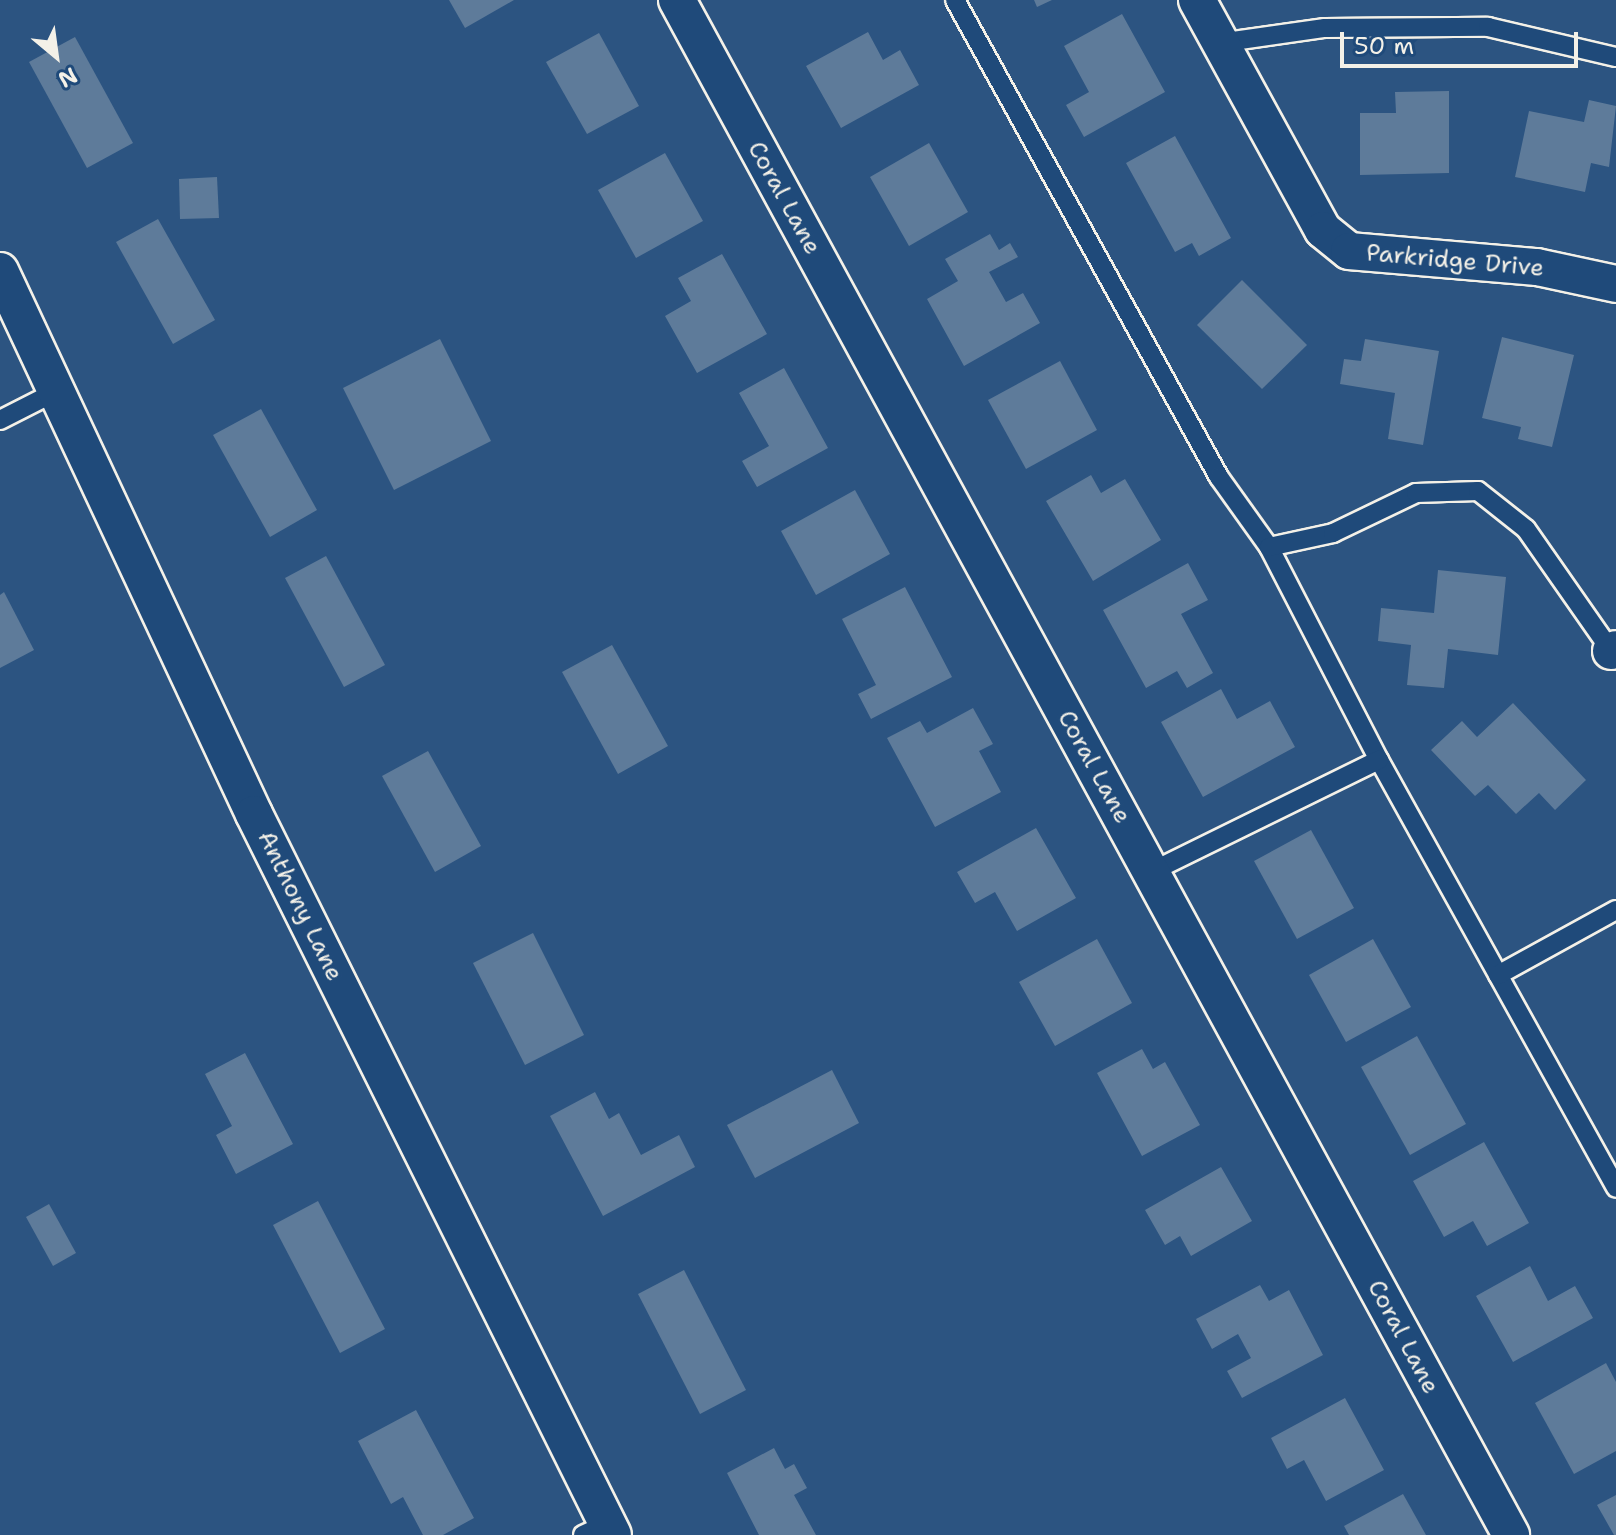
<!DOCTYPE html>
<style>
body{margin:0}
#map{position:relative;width:1616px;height:1535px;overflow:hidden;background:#2c5481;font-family:"Shantell Sans",sans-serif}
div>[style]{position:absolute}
.building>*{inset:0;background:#5e7b9a}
.roads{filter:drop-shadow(2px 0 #f4f1e8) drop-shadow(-2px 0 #f4f1e8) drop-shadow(0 2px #f4f1e8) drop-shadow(0 -2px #f4f1e8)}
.service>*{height:18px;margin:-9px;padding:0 9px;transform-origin:9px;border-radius:9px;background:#1f4a7a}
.minor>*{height:36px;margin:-18px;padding:0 18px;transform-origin:18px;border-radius:18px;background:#1f4a7a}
span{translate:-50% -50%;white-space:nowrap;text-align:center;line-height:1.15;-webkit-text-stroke:6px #1f4a7a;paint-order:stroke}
.street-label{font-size:24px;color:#f4f1e8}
.north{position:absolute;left:16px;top:16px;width:80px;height:80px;-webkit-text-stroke:6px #1f4a7a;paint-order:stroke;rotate:151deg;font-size:22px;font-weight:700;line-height:32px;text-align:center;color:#f4f1e8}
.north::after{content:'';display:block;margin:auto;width:28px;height:36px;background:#f4f1e8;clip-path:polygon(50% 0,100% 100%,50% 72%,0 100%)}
.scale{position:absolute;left:1340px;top:32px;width:238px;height:36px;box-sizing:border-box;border:4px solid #f4f1e8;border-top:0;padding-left:10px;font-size:24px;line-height:28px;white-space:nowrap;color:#f4f1e8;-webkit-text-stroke:6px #1f4a7a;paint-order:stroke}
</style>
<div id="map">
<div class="building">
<i style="clip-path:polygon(449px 0,514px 0,465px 28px)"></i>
<i style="clip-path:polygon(1034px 0,1052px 0,1037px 7px)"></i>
<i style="clip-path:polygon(1122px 14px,1165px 92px,1084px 137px,1066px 105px,1089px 92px,1064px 46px)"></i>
<i style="clip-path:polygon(868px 32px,883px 60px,900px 50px,919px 85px,841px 128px,806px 66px)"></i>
<i style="clip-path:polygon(599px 33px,639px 106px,587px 134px,546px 62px)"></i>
<i style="clip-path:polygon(75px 37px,133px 143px,87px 168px,29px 62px)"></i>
<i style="clip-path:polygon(1449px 91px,1449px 173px,1360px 175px,1360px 113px,1396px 113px,1395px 92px)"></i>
<i style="clip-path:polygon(1589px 100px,1616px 106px,1609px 167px,1591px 163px,1585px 192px,1515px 177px,1529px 111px,1584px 122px)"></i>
<i style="clip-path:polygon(1175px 136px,1231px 238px,1199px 256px,1192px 243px,1175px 252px,1126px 163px)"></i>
<i style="clip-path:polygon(929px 143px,968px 212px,909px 246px,870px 177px)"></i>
<i style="clip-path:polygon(665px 153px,703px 221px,636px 258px,598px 190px)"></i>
<i style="clip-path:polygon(217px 177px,219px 218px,180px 219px,179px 179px)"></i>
<i style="clip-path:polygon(158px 219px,215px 320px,173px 344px,116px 242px)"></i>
<i style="clip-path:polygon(990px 234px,999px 250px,1010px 243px,1018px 257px,989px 272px,1006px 302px,1023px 293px,1040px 323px,964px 366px,927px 299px,958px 281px,945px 259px)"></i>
<i style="clip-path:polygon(722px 254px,767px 334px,697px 373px,665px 316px,691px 301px,678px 278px)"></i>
<i style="clip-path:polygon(1242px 280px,1307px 345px,1262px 389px,1197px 325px)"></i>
<i style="clip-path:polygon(1502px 337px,1574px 355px,1552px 447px,1518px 439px,1521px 427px,1482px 418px)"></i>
<i style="clip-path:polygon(440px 339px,491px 441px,394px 490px,343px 388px)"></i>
<i style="clip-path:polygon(1365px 339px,1439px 351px,1423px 445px,1388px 439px,1395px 393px,1340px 384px,1344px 359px,1361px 361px)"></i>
<i style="clip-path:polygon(1060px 361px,1097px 430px,1026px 469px,988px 400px)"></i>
<i style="clip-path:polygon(784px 368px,828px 448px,757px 487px,742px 461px,769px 446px,739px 393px)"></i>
<i style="clip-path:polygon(261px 409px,317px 510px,270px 537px,213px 435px)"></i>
<i style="clip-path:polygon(1091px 475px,1101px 493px,1125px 479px,1161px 540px,1093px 581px,1046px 501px)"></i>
<i style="clip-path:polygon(855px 490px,890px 554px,816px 595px,781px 531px)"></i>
<i style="clip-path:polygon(326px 556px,385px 665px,344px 687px,285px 578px)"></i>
<i style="clip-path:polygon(1188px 563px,1208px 600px,1181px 614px,1213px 673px,1187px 688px,1177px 671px,1146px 688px,1103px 610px)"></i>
<i style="clip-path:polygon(1438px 570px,1506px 577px,1498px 655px,1448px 649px,1444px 688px,1407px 685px,1411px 645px,1378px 641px,1381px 608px,1434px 613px)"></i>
<i style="clip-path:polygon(905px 587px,952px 677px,871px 719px,858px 694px,876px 685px,842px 619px)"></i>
<i style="clip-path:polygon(4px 592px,34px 650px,0 668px,0 595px)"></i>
<i style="clip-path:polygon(612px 645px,668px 746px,618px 774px,562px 672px)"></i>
<i style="clip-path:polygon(1221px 689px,1237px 719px,1270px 701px,1295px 747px,1203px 797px,1161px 722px)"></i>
<i style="clip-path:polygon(1513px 703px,1586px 780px,1555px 810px,1539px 793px,1516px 814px,1488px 785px,1475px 796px,1431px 750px,1462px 721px,1477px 737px)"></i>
<i style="clip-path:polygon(973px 708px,993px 744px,979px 751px,1001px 792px,935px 827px,887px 738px,920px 721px,927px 733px)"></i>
<i style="clip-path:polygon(428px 751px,481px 846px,435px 872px,382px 776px)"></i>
<i style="clip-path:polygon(1036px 828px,1076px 898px,1017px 931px,995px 892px,975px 903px,957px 872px)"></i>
<i style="clip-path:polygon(1311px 830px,1354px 908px,1297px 939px,1254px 861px)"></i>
<i style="clip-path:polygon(533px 933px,584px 1035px,525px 1065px,473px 963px)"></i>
<i style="clip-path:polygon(1097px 939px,1132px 1003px,1055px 1046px,1019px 982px)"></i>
<i style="clip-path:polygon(1373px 939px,1411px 1007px,1346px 1042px,1309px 975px)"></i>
<i style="clip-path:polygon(1417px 1036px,1466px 1124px,1410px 1155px,1361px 1067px)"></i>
<i style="clip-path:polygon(1142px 1049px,1153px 1069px,1165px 1062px,1200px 1125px,1142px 1156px,1097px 1073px)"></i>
<i style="clip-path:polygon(245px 1053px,293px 1144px,236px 1174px,216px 1135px,232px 1126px,205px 1074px)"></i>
<i style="clip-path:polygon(832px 1070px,859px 1123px,755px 1178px,727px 1125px)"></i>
<i style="clip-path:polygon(595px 1092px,609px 1119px,619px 1113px,641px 1155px,679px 1135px,695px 1167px,603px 1216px,550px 1116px)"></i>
<i style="clip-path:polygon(1484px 1142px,1529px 1223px,1487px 1246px,1473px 1221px,1444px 1237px,1413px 1181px)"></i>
<i style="clip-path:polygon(1221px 1167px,1252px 1221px,1191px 1256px,1180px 1236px,1165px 1245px,1145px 1210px)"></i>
<i style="clip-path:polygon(318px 1201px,385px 1329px,340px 1353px,273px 1225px)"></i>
<i style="clip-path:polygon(49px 1204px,76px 1253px,53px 1266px,26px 1217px)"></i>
<i style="clip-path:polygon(1530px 1266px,1548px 1301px,1575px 1286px,1593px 1318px,1513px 1362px,1476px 1296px)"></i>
<i style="clip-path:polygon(684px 1270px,746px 1390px,700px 1414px,638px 1294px)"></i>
<i style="clip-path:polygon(1260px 1285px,1269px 1301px,1289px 1290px,1323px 1355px,1242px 1398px,1227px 1371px,1251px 1358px,1238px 1334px,1212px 1349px,1196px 1319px)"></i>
<i style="clip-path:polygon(1606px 1363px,1616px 1382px,1616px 1451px,1574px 1474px,1535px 1403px)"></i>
<i style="clip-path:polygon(1345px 1398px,1384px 1470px,1326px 1501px,1304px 1460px,1287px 1469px,1271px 1438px)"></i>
<i style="clip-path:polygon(416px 1410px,474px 1518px,443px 1535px,423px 1535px,403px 1497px,391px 1504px,358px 1441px)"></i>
<i style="clip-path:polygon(774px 1448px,785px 1469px,794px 1464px,807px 1488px,794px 1495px,816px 1535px,759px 1535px,727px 1473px)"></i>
<i style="clip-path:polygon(1403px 1494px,1426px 1535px,1349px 1535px,1344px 1526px)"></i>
<i style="clip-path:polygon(1616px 1495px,1616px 1535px,1614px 1535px,1597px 1505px)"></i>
</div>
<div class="roads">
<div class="service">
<i style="left:955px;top:0;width:545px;rotate:61.04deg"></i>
<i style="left:1219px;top:477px;width:86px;rotate:54.5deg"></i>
<i style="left:1269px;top:547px;width:240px;rotate:62.7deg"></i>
<i style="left:1379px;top:760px;width:489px;rotate:61deg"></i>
<i style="left:1219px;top:43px;width:107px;rotate:-8.1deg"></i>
<i style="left:1325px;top:28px;width:163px;rotate:-0.4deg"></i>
<i style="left:1488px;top:27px;width:131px;rotate:13.2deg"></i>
<i style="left:0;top:420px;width:64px;rotate:-27deg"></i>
<i style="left:1269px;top:547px;width:66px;rotate:-12.3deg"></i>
<i style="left:1333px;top:533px;width:92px;rotate:-25.7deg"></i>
<i style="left:1416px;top:493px;width:62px;rotate:-1.8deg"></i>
<i style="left:1478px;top:491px;width:61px;rotate:38.4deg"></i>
<i style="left:1526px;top:529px;width:149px;rotate:55.1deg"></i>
<i style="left:1151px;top:872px;width:254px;rotate:-26.2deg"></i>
<i style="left:1498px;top:975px;width:135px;rotate:-28.8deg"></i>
<i style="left:583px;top:1535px;width:26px;rotate:-25deg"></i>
</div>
<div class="minor">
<i style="left:677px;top:0;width:1747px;rotate:61.48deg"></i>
<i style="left:1197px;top:0;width:262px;rotate:61.3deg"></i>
<i style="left:1323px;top:230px;width:33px;rotate:39deg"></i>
<i style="left:1349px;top:251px;width:189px;rotate:4.9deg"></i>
<i style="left:1537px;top:267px;width:81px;rotate:12.1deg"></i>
<i style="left:0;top:271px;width:599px;rotate:64.93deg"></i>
<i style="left:254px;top:814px;width:805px;rotate:63.53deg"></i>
<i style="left:1611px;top:651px;width:5px;rotate:-22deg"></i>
</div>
</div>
<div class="street-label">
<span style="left:784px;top:198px;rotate:61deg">Coral Lane</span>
<span style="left:1455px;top:261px;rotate:5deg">Parkridge Drive</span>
<span style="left:1094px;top:767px;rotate:61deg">Coral Lane</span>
<span style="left:300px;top:906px;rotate:64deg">Anthony Lane</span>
<span style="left:1403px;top:1337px;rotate:62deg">Coral Lane</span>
</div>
<div class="north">N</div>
<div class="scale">50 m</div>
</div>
